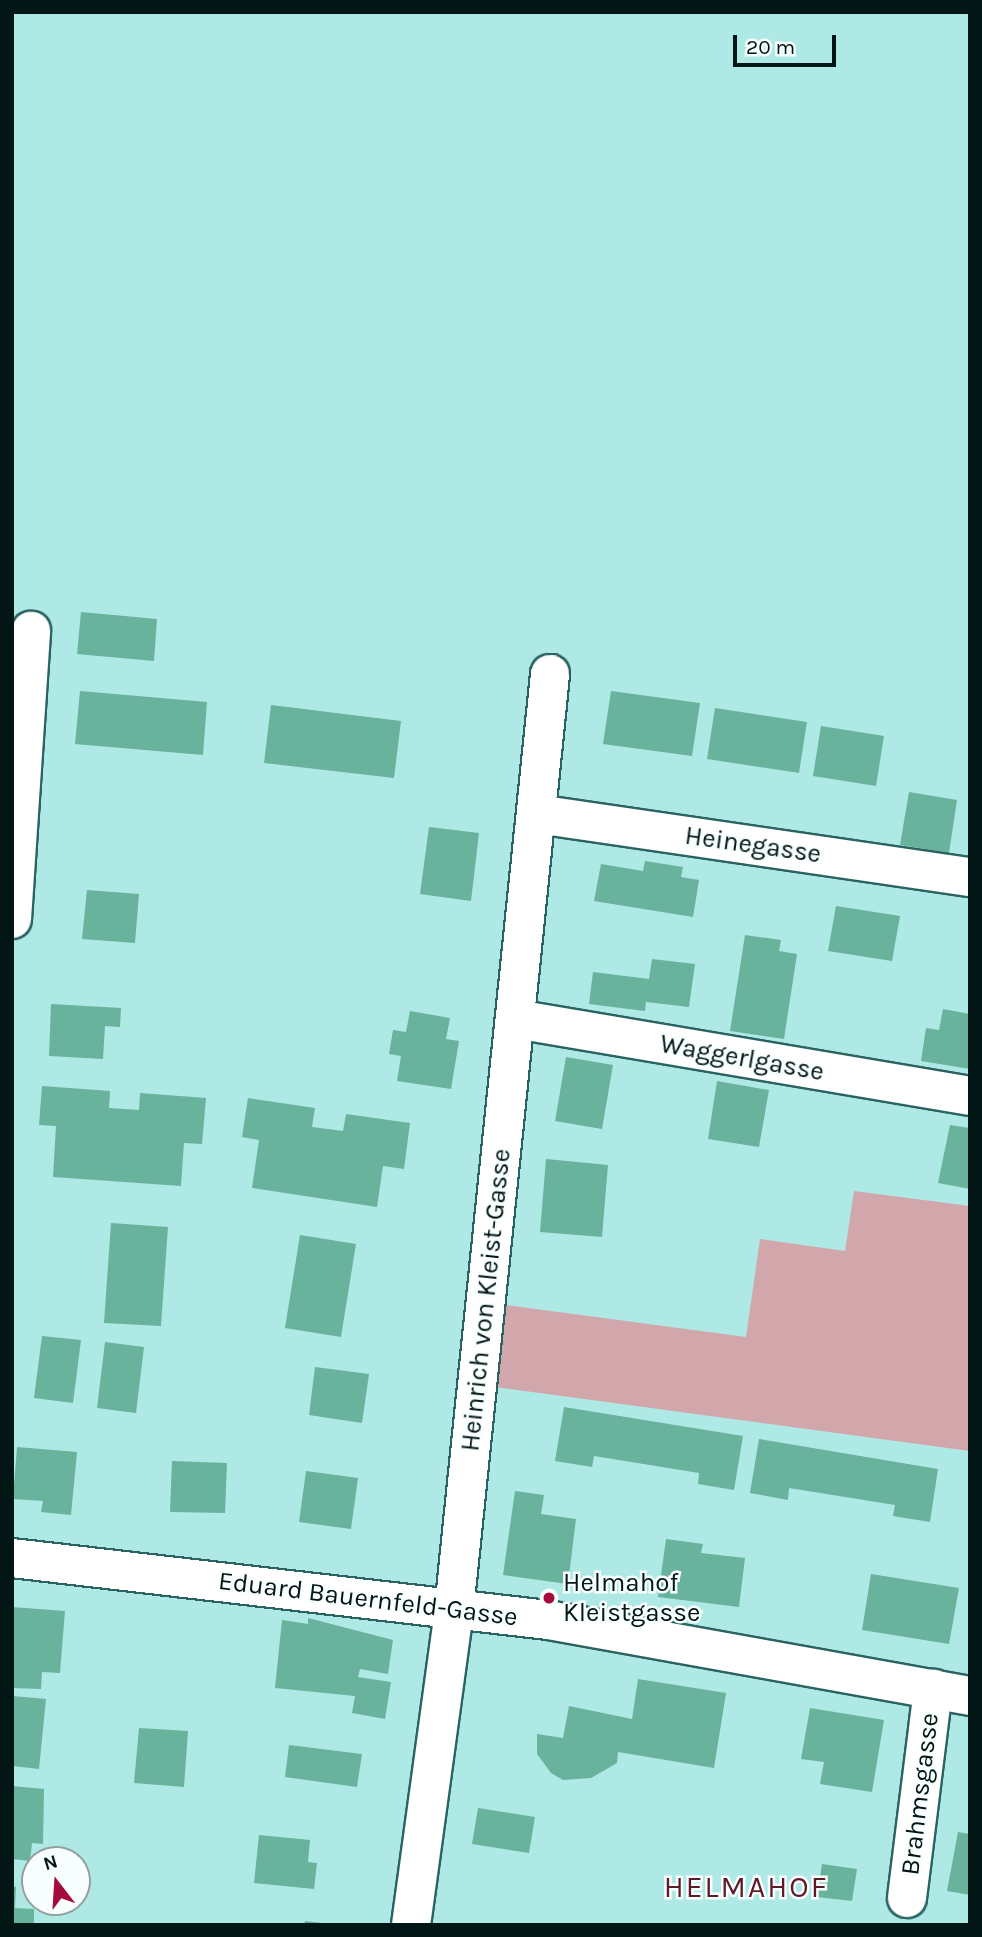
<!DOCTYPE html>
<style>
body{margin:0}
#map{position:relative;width:982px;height:1937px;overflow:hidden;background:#aee9e6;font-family:Karla,sans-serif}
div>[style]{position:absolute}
.green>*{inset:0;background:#d2a7ab}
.building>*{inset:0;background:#69b29c}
.roads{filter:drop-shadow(2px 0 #2a6362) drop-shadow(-2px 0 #2a6362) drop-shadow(0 2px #2a6362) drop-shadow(0 -2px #2a6362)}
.minor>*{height:38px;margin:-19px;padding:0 19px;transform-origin:19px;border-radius:19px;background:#fff}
.dots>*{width:19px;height:19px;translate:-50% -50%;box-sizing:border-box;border:4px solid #f8fefd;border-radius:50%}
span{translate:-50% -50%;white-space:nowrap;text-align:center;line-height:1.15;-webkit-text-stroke:5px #f8fefd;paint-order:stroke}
.street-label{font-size:26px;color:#011615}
.poi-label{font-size:26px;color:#011615}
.left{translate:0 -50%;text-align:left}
.quarter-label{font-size:30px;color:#5f1a28;letter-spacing:2px}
.frame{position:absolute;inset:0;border:14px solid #011615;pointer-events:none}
.north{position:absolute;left:21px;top:1846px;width:70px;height:70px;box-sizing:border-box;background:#f8fefd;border:2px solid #95a1a0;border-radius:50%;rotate:343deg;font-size:19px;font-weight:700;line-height:28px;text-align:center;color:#011615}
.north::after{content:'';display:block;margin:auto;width:24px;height:32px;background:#a50b3d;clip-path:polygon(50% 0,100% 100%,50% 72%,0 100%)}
.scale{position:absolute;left:733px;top:35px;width:103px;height:32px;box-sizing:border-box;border:4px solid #011615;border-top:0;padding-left:9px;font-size:21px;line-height:24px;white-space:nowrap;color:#011615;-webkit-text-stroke:5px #f8fefd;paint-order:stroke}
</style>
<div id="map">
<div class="green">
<i style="clip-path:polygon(854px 1191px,970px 1206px,970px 1451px,487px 1386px,499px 1304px,746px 1337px,760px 1239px,845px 1251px)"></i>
</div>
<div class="building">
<i style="clip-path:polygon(81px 612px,157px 619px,154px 661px,77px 654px)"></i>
<i style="clip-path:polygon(80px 691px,207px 702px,203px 755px,75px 744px)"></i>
<i style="clip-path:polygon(611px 691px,700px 703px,692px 756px,603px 744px)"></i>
<i style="clip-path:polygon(271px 705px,401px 721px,394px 778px,264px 763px)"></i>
<i style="clip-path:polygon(715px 708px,807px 722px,799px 773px,707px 759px)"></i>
<i style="clip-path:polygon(821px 726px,884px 736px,876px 786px,813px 776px)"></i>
<i style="clip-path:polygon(909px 792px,957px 800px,949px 853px,900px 845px)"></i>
<i style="clip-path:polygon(429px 827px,479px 833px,471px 901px,420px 894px)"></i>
<i style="clip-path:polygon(645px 861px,683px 867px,681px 877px,699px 880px,693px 917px,594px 901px,601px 864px,643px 871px)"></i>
<i style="clip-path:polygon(87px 890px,139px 894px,135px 943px,82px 939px)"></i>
<i style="clip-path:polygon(836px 906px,900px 916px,892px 961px,828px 951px)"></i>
<i style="clip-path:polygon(745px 935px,781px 940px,779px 951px,797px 954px,784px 1039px,730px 1031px)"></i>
<i style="clip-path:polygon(652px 959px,695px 964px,689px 1007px,646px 1002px,645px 1011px,589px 1004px,593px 972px,649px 979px)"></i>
<i style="clip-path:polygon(51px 1004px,121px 1008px,120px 1027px,105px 1026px,103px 1059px,49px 1056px)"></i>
<i style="clip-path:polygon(943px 1009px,970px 1014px,970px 1069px,921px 1061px,926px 1028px,939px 1030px)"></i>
<i style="clip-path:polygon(410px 1011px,450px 1018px,446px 1039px,459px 1041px,451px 1089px,397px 1081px,401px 1056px,389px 1054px,393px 1030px,406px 1032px)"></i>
<i style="clip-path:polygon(566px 1057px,613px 1065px,602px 1129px,555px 1121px)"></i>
<i style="clip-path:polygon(717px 1081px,769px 1090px,759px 1147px,708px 1139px)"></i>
<i style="clip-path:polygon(42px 1086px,110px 1091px,109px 1108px,139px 1110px,140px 1093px,206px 1098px,202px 1144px,184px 1143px,181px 1186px,53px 1177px,56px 1126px,39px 1125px)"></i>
<i style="clip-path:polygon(248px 1098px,315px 1108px,312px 1127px,343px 1131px,346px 1114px,410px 1123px,404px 1169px,383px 1166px,377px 1207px,252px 1188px,259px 1140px,242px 1137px)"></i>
<i style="clip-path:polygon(950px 1125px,970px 1128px,970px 1189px,938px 1183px)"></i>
<i style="clip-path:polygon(546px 1159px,608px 1165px,602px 1237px,540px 1232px)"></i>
<i style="clip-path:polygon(111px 1223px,168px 1227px,161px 1326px,104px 1323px)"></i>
<i style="clip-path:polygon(300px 1235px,356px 1244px,341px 1337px,285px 1328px)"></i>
<i style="clip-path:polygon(42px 1336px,81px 1340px,73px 1403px,34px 1398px)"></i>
<i style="clip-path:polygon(105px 1342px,144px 1347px,136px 1413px,97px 1408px)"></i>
<i style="clip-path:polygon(315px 1367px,369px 1374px,362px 1423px,309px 1415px)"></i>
<i style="clip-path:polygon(564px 1407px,743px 1436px,734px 1490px,698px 1484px,699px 1473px,594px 1456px,592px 1467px,555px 1461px)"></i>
<i style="clip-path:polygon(759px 1439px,938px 1469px,930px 1522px,893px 1516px,895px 1505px,789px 1488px,788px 1500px,750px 1493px)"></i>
<i style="clip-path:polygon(17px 1447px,77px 1452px,71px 1515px,41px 1512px,43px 1501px,13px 1499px)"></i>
<i style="clip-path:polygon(172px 1461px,227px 1463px,225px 1513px,170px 1512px)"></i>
<i style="clip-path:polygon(306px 1471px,358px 1478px,351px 1529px,299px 1522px)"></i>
<i style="clip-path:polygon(515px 1491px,544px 1495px,541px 1514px,576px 1519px,568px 1584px,503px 1575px)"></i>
<i style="clip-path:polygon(666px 1539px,703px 1544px,701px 1553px,745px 1558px,739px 1607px,658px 1597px)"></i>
<i style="clip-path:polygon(871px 1574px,959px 1588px,949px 1644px,862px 1630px)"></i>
<i style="clip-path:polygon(12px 1607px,65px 1611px,60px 1673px,42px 1672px,41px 1689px,12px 1688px)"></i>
<i style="clip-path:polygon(308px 1618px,393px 1640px,388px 1674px,360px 1669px,358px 1677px,391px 1682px,385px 1719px,352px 1713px,355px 1696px,275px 1688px,282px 1620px,308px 1624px)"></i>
<i style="clip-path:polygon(638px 1679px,726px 1693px,714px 1768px,618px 1752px,617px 1763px,591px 1778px,563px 1780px,551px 1773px,537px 1754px,537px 1734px,563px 1738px,569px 1706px,632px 1719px)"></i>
<i style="clip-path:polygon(12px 1696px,46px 1699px,39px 1769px,12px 1766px)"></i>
<i style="clip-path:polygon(810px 1708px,884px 1720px,872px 1792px,820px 1784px,824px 1762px,801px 1759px)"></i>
<i style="clip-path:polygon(139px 1728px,188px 1731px,184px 1787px,134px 1783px)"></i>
<i style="clip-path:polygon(289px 1745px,362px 1754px,357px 1787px,285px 1777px)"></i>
<i style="clip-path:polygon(12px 1786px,44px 1789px,43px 1844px,32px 1843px,30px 1861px,12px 1859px)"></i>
<i style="clip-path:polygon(478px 1808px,535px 1817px,529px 1853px,472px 1844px)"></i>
<i style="clip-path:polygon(958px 1832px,970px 1834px,970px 1895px,947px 1891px)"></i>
<i style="clip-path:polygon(259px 1835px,310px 1840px,308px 1862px,317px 1863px,314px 1889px,254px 1883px)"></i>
<i style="clip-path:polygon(822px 1864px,857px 1869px,852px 1901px,817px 1897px)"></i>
<i style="clip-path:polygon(12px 1886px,16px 1887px,15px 1908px,34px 1909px,34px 1925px,12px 1925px)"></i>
<i style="clip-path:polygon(305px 1921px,322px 1923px,322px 1925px,304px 1925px)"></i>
</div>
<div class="roads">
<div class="minor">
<i style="left:537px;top:814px;width:438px;rotate:8.3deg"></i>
<i style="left:12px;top:919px;width:289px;rotate:-86.2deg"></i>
<i style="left:515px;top:1019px;width:461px;rotate:9.6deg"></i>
<i style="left:12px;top:1558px;width:540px;rotate:6.6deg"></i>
<i style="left:548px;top:1620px;width:429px;rotate:10.2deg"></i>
<i style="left:907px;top:1898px;width:211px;rotate:-82.9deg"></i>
<i style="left:411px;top:1925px;width:318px;rotate:-82.2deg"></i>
<i style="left:454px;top:1610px;width:941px;rotate:-84.14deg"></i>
</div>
</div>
<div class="dots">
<i style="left:549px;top:1598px;background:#a50b3d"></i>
</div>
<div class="street-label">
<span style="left:753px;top:845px;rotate:8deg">Heinegasse</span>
<span style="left:742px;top:1058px;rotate:10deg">Waggerlgasse</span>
<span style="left:486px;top:1300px;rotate:-84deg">Heinrich von Kleist-Gasse</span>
<span style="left:368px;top:1599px;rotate:7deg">Eduard Bauernfeld-Gasse</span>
<span style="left:920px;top:1794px;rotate:-83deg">Brahmsgasse</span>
</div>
<div class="poi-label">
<span class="left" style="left:563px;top:1598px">Helmahof<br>Kleistgasse</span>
</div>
<div class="quarter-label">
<span style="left:746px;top:1887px">HELMAHOF</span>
</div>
<div class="frame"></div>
<div class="north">N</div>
<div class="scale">20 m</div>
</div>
